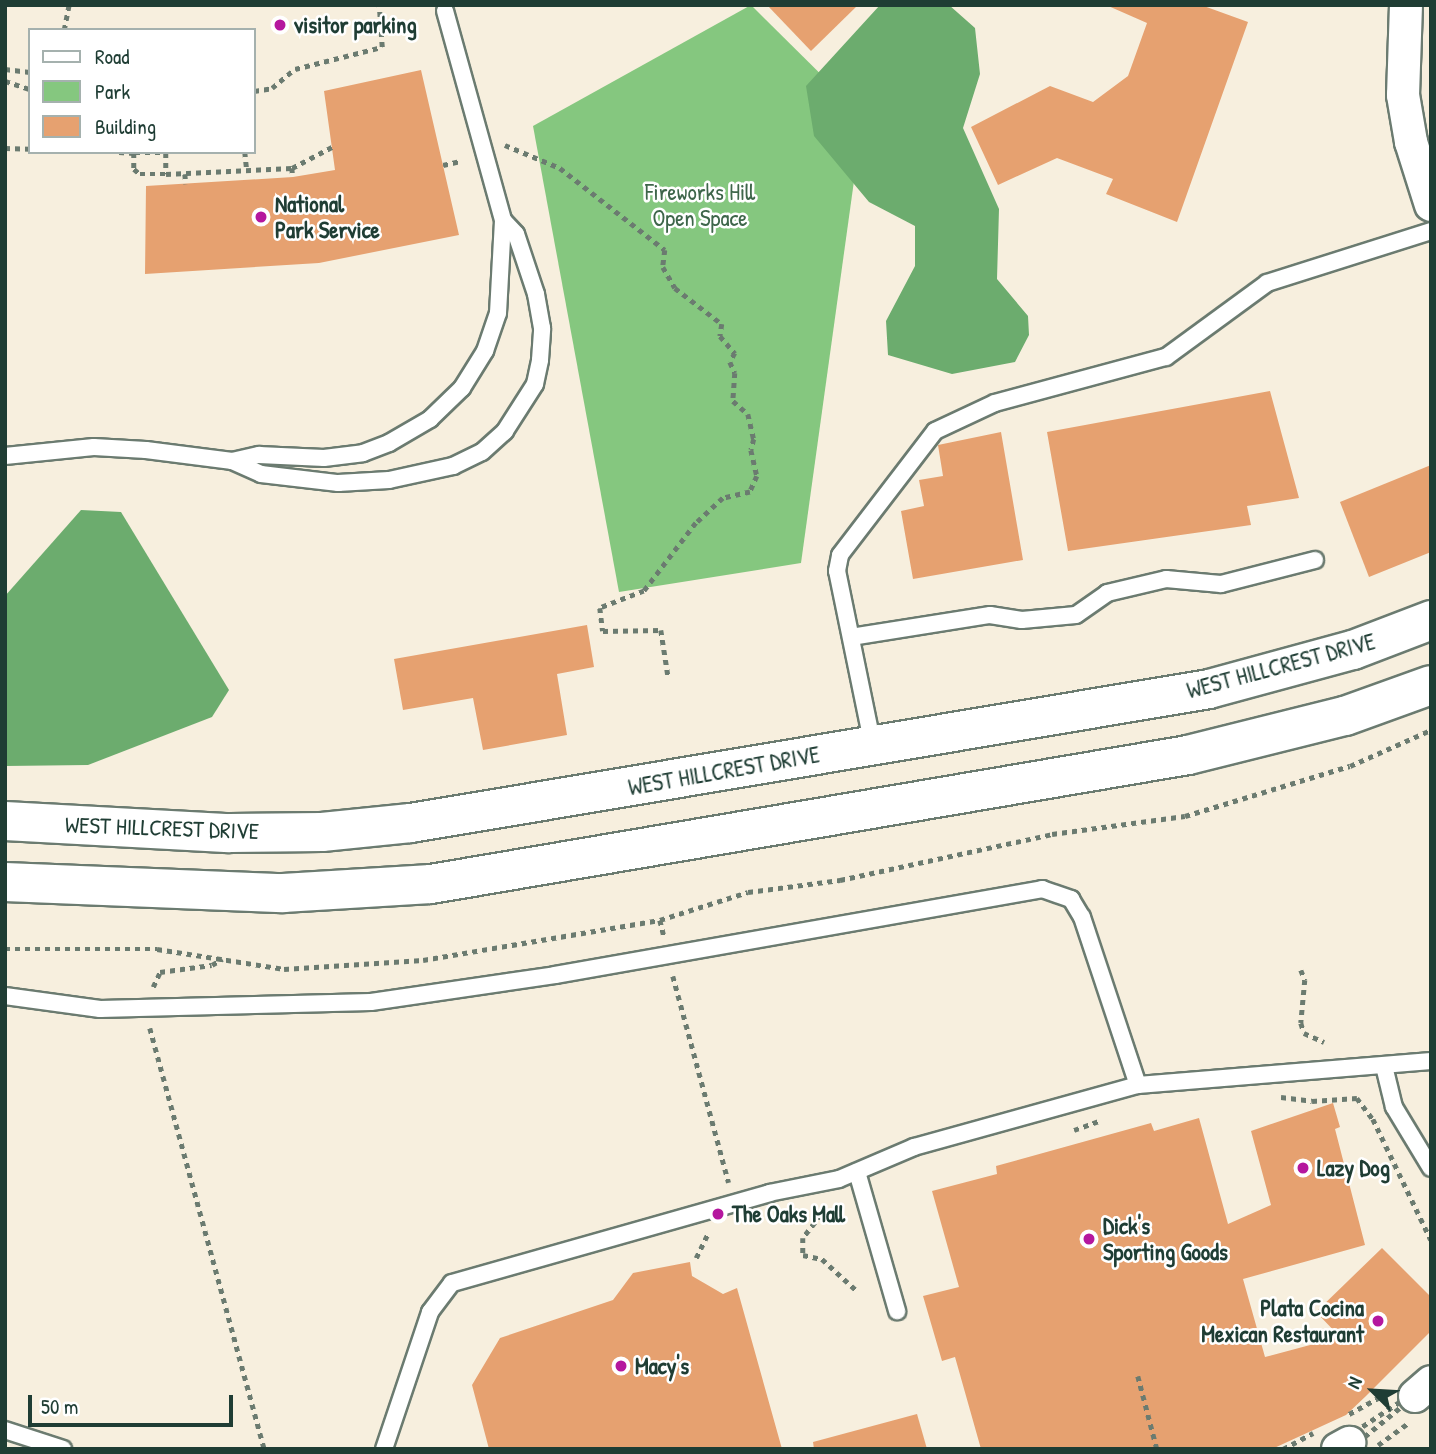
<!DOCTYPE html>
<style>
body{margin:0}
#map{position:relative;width:1436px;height:1454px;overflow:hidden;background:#f7efde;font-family:"Patrick Hand",sans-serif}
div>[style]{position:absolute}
.green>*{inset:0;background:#85c77f}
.forest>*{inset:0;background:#6cac6e}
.building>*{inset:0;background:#e6a170}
.path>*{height:4.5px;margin-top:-2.25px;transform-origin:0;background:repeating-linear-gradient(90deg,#6b7b70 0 5px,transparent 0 10px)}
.roads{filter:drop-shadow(2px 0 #6b7b70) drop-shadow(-2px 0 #6b7b70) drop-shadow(0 2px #6b7b70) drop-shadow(0 -2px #6b7b70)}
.lane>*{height:16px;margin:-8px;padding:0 8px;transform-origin:8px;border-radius:8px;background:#fff}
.street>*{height:32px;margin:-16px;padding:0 16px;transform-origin:16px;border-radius:16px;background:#fff}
.secondary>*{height:38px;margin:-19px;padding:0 19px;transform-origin:19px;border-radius:19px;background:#fff}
.dots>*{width:19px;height:19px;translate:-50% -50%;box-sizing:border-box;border:4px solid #fff;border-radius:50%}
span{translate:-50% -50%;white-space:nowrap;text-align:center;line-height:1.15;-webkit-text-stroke:5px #fff;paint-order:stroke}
.poi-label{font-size:23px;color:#1f3d34;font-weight:700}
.left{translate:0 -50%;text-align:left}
.right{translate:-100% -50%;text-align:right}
.park-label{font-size:23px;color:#3e664a}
.street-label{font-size:23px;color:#1f3d34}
.frame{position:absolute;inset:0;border:7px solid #1f3d34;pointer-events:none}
.legend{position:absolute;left:28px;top:28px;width:228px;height:126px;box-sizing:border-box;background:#fff;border:2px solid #a5b1ae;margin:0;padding:9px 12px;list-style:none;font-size:21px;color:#1f3d34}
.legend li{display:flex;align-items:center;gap:14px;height:35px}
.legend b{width:35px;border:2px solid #a5b1ae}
.north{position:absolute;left:1338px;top:1356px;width:70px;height:70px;-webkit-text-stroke:5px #fff;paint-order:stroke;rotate:294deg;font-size:19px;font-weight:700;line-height:28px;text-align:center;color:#1f3d34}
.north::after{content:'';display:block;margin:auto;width:24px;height:32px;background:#1f3d34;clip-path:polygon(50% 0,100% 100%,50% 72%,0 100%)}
.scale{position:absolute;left:28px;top:1395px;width:205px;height:32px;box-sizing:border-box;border:4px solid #1f3d34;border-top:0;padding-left:9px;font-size:21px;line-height:24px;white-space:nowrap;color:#1f3d34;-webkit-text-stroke:5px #fff;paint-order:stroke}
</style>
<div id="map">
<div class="green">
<i style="clip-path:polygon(751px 5px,863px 116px,801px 563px,619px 592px,533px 126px)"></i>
</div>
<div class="forest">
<i style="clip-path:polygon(880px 5px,949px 5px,975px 28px,980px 74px,963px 128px,999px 209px,997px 279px,1028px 316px,1029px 335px,1015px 362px,952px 374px,888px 355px,886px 321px,915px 266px,915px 226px,869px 202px,814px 136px,806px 86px)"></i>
<i style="clip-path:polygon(81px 510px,121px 512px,229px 690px,212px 717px,88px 765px,5px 766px,5px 596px)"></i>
</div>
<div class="building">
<i style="clip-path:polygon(767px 5px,858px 5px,811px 51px)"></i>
<i style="clip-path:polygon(1106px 5px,1201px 5px,1248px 22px,1177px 222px,1106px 194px,1113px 179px,1057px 158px,998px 185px,971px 127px,1050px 86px,1093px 102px,1128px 76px,1147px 23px)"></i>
<i style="clip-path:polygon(421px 70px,459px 235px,319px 263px,145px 274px,146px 186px,293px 177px,335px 170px,324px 91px)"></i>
<i style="clip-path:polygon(1270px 391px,1299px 498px,1247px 506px,1251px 525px,1068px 551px,1047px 432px)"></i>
<i style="clip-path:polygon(1001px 432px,1023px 560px,913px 579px,901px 511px,924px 506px,919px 480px,943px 476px,938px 445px)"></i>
<i style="clip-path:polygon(1431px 465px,1431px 552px,1369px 577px,1340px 502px)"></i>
<i style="clip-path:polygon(587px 625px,594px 667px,557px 674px,567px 735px,483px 750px,473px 698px,403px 710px,394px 659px)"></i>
<i style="clip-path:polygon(1333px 1103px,1340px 1127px,1335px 1129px,1365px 1245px,1243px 1279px,1265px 1357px,1340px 1337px,1316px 1312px,1382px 1248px,1431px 1297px,1431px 1331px,1366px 1396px,1346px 1415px,1272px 1449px,981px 1449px,955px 1357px,942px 1361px,923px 1296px,959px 1287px,932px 1191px,997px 1174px,996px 1166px,1151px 1123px,1154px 1131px,1199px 1118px,1228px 1224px,1271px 1205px,1251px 1131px)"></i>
<i style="clip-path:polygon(690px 1262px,692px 1276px,723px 1294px,737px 1288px,782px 1449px,489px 1449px,472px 1385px,500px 1338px,613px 1300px,633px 1273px)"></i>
<i style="clip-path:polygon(917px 1414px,927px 1449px,814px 1449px,813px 1442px)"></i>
</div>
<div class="path">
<i style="left:64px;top:30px;width:25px;rotate:-79deg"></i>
<i style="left:5px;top:69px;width:25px;rotate:7deg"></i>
<i style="left:5px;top:81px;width:26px;rotate:18deg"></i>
<i style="left:254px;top:91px;width:18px;rotate:-9deg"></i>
<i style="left:272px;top:88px;width:30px;rotate:-40deg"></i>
<i style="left:295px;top:69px;width:90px;rotate:-14.2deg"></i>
<i style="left:382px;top:47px;width:42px;rotate:-94.1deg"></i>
<i style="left:505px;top:145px;width:60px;rotate:22.7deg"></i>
<i style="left:560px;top:168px;width:133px;rotate:38deg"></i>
<i style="left:665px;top:250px;width:17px;rotate:97deg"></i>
<i style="left:663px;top:267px;width:24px;rotate:60deg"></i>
<i style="left:675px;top:288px;width:59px;rotate:37.5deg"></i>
<i style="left:722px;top:324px;width:12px;rotate:99deg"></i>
<i style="left:720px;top:336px;width:23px;rotate:49deg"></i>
<i style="left:735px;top:353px;width:10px;rotate:119deg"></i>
<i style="left:730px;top:362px;width:12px;rotate:66deg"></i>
<i style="left:735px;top:373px;width:28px;rotate:94deg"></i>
<i style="left:733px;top:401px;width:20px;rotate:41deg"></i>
<i style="left:748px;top:414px;width:26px;rotate:77deg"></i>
<i style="left:754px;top:439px;width:11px;rotate:105deg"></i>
<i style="left:751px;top:450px;width:27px;rotate:77deg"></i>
<i style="left:757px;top:476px;width:17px;rotate:114deg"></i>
<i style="left:750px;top:492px;width:28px;rotate:167deg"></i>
<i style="left:723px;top:498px;width:37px;rotate:137deg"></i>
<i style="left:696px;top:523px;width:86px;rotate:127.4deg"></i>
<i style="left:644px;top:591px;width:47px;rotate:158.9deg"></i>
<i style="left:600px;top:608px;width:23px;rotate:83deg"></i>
<i style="left:603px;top:631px;width:58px;rotate:-1deg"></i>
<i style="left:661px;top:630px;width:46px;rotate:81.2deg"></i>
<i style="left:5px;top:148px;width:25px;rotate:2deg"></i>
<i style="left:119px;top:152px;width:15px;rotate:4deg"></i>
<i style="left:134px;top:153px;width:16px;rotate:90deg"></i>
<i style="left:134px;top:169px;width:8px;rotate:40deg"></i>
<i style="left:140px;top:174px;width:26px"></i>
<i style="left:166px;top:174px;width:126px;rotate:-2.7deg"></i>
<i style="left:292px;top:168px;width:45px;rotate:-27.7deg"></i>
<i style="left:245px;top:152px;width:18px;rotate:84deg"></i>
<i style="left:135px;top:153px;width:31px"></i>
<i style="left:166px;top:153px;width:21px;rotate:90deg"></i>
<i style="left:443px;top:165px;width:18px;rotate:-13deg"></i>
<i style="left:292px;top:168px;width:9px;rotate:84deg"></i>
<i style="left:185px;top:174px;width:10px;rotate:84deg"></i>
<i style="left:660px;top:920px;width:16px;rotate:76deg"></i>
<i style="left:5px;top:949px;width:152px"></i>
<i style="left:157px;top:949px;width:129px;rotate:8.9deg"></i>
<i style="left:284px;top:969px;width:139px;rotate:-3.7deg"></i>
<i style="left:423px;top:960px;width:240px;rotate:-9.6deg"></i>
<i style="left:660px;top:920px;width:92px;rotate:-17.7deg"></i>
<i style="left:748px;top:892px;width:93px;rotate:-7.4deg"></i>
<i style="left:840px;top:880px;width:217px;rotate:-12.2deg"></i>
<i style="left:1052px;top:834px;width:134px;rotate:-7.7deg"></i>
<i style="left:1185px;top:816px;width:172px;rotate:-16.9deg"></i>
<i style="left:1350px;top:766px;width:89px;rotate:-24deg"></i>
<i style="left:1301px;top:970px;width:11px;rotate:68deg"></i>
<i style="left:1305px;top:980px;width:43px;rotate:95.3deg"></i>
<i style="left:1301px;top:1023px;width:10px;rotate:73deg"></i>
<i style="left:1304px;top:1033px;width:22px;rotate:24deg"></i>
<i style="left:673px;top:976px;width:214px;rotate:74.9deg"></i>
<i style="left:153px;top:987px;width:17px;rotate:-65deg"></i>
<i style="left:160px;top:972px;width:52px;rotate:-7.7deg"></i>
<i style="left:212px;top:965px;width:12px;rotate:-31deg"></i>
<i style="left:150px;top:1028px;width:436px;rotate:74.8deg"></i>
<i style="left:1281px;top:1097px;width:31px;rotate:7deg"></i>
<i style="left:1312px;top:1101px;width:45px;rotate:-3.8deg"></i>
<i style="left:1357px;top:1098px;width:26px;rotate:53deg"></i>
<i style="left:1373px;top:1119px;width:134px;rotate:64.4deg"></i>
<i style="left:1074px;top:1130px;width:29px;rotate:-20deg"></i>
<i style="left:821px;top:1215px;width:29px;rotate:128deg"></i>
<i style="left:803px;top:1238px;width:17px;rotate:90deg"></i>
<i style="left:803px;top:1255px;width:19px;rotate:12deg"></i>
<i style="left:822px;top:1259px;width:46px;rotate:42.4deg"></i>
<i style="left:696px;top:1258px;width:28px;rotate:-64deg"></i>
<i style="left:1138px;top:1376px;width:75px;rotate:75.4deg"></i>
<i style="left:1415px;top:1396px;width:71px;rotate:140.7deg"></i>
<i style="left:1360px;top:1441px;width:11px;rotate:170deg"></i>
<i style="left:1349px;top:1443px;width:12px;rotate:-66deg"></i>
<i style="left:1354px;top:1432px;width:60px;rotate:-33.4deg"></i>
<i style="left:1404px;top:1399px;width:11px;rotate:-15deg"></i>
<i style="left:1349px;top:1414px;width:43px;rotate:-28.9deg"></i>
<i style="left:1378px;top:1445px;width:37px;rotate:-36deg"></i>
<i style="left:1283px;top:1449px;width:34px;rotate:-28deg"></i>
</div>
<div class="roads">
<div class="lane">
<i style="left:5px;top:456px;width:89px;rotate:-5.8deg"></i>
<i style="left:94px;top:447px;width:52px;rotate:3.3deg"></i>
<i style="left:146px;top:450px;width:87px;rotate:7.3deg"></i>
<i style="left:232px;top:461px;width:32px;rotate:24deg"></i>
<i style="left:261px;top:474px;width:78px;rotate:6.7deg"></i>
<i style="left:338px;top:483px;width:51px;rotate:-3.4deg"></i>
<i style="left:389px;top:480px;width:66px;rotate:-12.3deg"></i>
<i style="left:453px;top:466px;width:32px;rotate:-26deg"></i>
<i style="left:482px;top:452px;width:31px;rotate:-42deg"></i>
<i style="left:505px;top:431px;width:56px;rotate:-57.4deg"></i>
<i style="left:535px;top:384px;width:25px;rotate:-78deg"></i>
<i style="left:540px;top:360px;width:32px;rotate:-86deg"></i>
<i style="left:542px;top:328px;width:35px;rotate:-100deg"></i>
<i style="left:536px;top:294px;width:63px;rotate:-108.4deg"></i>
<i style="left:516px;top:234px;width:19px;rotate:-133deg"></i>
<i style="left:232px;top:461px;width:28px;rotate:-13deg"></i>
<i style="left:259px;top:455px;width:65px;rotate:2.6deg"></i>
<i style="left:324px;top:458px;width:39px;rotate:-7deg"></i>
<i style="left:363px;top:453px;width:28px;rotate:-21deg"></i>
<i style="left:389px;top:443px;width:48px;rotate:-30.3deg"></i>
<i style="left:430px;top:419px;width:45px;rotate:-44.1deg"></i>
<i style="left:462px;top:388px;width:44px;rotate:-58.1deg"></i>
<i style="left:485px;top:351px;width:40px;rotate:-71.1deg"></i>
<i style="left:498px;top:313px;width:93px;rotate:-86.9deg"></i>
<i style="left:503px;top:220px;width:217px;rotate:-105.5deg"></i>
<i style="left:851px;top:637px;width:141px;rotate:-9deg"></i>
<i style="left:990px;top:615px;width:32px;rotate:9deg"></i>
<i style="left:1022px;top:620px;width:54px;rotate:-5.3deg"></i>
<i style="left:1076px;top:615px;width:38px;rotate:-35deg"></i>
<i style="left:1107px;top:593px;width:61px;rotate:-13.3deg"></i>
<i style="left:1166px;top:579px;width:55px;rotate:5.2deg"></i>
<i style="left:1221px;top:584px;width:97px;rotate:-14.3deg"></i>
<i style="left:873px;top:746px;width:179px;rotate:-101.6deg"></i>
<i style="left:837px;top:571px;width:16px;rotate:-79deg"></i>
<i style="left:840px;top:555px;width:156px;rotate:-52.5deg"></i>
<i style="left:935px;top:431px;width:66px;rotate:-25deg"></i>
<i style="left:995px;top:403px;width:177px;rotate:-15.1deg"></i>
<i style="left:1166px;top:357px;width:125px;rotate:-36.2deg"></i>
<i style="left:1267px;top:283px;width:172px;rotate:-17.6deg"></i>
<i style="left:5px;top:996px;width:96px;rotate:7.8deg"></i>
<i style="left:100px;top:1009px;width:271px;rotate:-1.5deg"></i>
<i style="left:371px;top:1002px;width:186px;rotate:-8.3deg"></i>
<i style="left:555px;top:975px;width:495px;rotate:-10deg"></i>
<i style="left:1042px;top:889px;width:31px;rotate:19deg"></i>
<i style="left:1071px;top:899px;width:21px;rotate:59deg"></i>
<i style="left:1082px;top:917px;width:177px;rotate:71.6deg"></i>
<i style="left:1138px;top:1085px;width:294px;rotate:-4.7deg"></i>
<i style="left:1384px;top:1066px;width:42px;rotate:76.3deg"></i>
<i style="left:1394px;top:1107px;width:71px;rotate:58.8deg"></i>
<i style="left:857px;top:1172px;width:145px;rotate:73.9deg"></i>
<i style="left:5px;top:1430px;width:61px;rotate:18.1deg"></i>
<i style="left:384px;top:1449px;width:145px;rotate:-71.4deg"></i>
<i style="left:430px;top:1312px;width:36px;rotate:-53deg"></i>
<i style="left:452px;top:1283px;width:330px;rotate:-15.8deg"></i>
<i style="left:769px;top:1193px;width:71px;rotate:-11.3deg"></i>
<i style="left:839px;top:1179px;width:82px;rotate:-23.1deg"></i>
<i style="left:914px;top:1147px;width:232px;rotate:-15.5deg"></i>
</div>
<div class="street">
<i style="left:1406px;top:5px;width:90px;rotate:91.9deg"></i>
<i style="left:1403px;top:95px;width:48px;rotate:80.3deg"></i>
<i style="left:1411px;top:142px;width:66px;rotate:72.4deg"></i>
<i style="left:1415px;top:1396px;width:21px;rotate:-41deg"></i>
<i style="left:1338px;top:1449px;width:13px;rotate:-29deg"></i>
</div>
<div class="secondary">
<i style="left:5px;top:821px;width:225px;rotate:3.1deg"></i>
<i style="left:230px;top:833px;width:92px;rotate:-0.6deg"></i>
<i style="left:322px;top:832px;width:89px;rotate:-5.8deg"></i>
<i style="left:411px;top:823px;width:809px;rotate:-9.53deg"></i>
<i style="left:1209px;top:689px;width:149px;rotate:-15.2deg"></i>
<i style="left:1353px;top:650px;width:84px;rotate:-21deg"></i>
<i style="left:5px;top:882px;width:278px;rotate:2.3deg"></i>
<i style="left:283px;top:893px;width:148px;rotate:-3.5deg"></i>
<i style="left:431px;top:884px;width:768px;rotate:-9.67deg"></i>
<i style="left:1188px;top:755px;width:162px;rotate:-14deg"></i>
<i style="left:1345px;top:716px;width:91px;rotate:-19.8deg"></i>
</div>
</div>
<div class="dots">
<i style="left:280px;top:25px;background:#b5179e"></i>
<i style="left:261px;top:217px;background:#b5179e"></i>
<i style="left:1303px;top:1168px;background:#b5179e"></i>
<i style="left:718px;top:1214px;background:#b5179e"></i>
<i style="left:1089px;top:1239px;background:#b5179e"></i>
<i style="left:1378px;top:1321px;background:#b5179e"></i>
<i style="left:621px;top:1366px;background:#b5179e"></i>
</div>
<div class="poi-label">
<span class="left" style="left:294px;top:25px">visitor parking</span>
<span class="left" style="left:275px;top:217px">National<br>Park Service</span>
<span class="left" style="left:1317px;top:1168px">Lazy Dog</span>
<span class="left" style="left:732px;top:1214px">The Oaks Mall</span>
<span class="left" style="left:1103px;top:1239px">Dick's<br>Sporting Goods</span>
<span class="right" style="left:1364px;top:1321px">Plata Cocina<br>Mexican Restaurant</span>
<span class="left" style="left:635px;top:1366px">Macy's</span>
</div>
<div class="park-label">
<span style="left:700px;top:205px">Fireworks Hill<br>Open Space</span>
</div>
<div class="street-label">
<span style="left:1281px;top:666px;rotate:-15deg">WEST HILLCREST DRIVE</span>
<span style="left:724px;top:771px;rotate:-10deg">WEST HILLCREST DRIVE</span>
<span style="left:162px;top:828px;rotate:2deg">WEST HILLCREST DRIVE</span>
</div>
<div class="frame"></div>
<ul class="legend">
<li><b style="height:9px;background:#fff"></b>Road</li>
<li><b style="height:19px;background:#85c77f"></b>Park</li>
<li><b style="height:19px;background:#e6a170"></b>Building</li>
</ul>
<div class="north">N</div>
<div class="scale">50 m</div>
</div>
